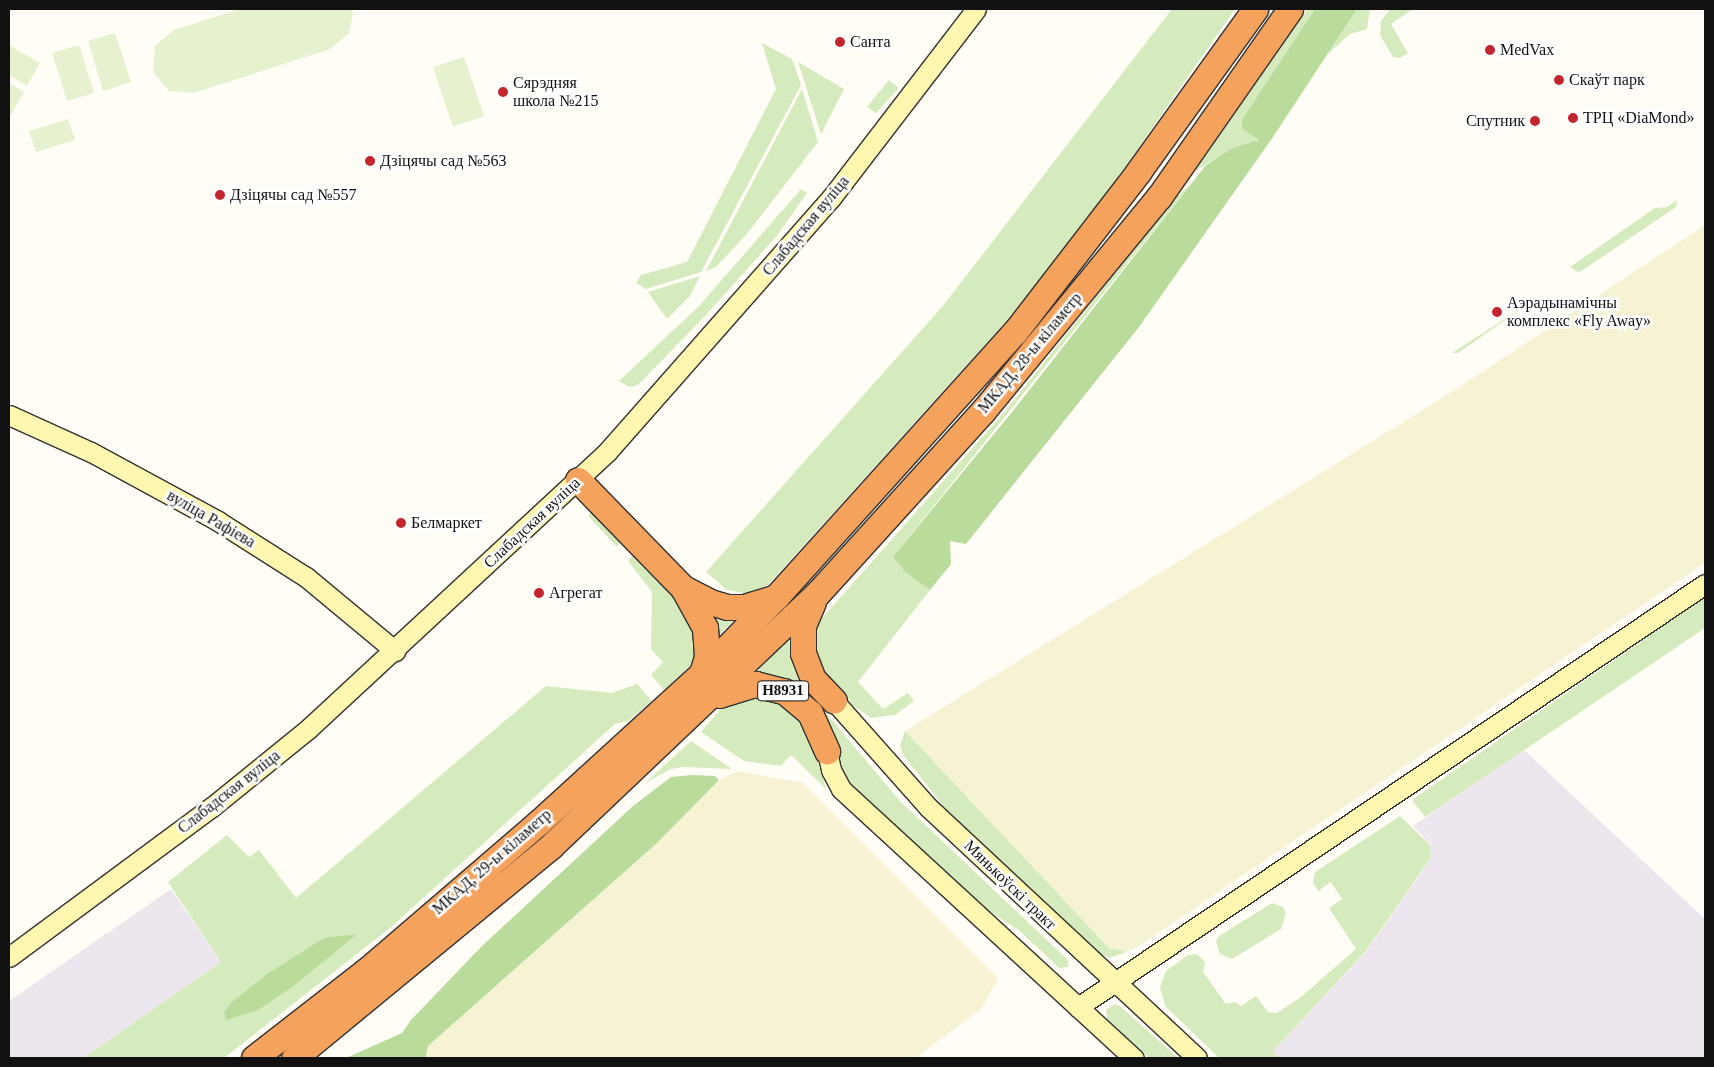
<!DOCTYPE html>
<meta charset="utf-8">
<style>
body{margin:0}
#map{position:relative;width:1714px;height:1067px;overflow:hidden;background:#fffdf5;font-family:Georgia,serif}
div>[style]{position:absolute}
.industrial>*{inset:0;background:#eee6ef}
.farmland>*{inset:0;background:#f6f3d4}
.green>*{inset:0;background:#d5ebbd}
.forest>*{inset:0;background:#b9dc9c}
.pitch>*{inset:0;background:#e6f2cf}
.roads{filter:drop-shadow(1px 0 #333) drop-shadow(-1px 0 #333) drop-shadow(0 1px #333) drop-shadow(0 -1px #333)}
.secondary>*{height:19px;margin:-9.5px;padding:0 9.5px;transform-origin:9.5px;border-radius:9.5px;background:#fff6b0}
.highway>*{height:25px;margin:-12.5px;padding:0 12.5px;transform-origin:12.5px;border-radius:12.5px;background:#f5a25d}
.dots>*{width:14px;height:14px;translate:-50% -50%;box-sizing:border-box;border:2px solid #fff;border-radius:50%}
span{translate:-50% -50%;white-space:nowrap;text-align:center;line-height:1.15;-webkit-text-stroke:5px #fff;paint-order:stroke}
.shield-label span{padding:1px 4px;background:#fff;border:1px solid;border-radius:4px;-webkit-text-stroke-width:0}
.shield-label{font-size:15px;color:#111;font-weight:700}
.poi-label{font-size:16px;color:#111}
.left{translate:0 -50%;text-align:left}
.right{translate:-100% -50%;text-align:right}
.street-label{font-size:16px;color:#111}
.frame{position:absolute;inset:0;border:10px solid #111;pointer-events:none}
</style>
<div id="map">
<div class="industrial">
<i style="clip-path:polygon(1524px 750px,1705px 919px,1705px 1058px,1280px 1058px,1273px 1051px,1366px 952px,1428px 863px,1432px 856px,1429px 843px,1413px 826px)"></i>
<i style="clip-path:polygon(171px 889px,221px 962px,83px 1058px,9px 1058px,9px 1001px)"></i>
</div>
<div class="farmland">
<i style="clip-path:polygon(1705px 225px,1705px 563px,1137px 947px,1127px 952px,1109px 948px,905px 731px,1450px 393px)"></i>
<i style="clip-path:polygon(738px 771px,803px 783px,998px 978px,982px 1008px,915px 1058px,423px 1058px,426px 1057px,428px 1046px,657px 843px,719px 780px)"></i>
</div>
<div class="green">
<i style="clip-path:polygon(1172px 9px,1235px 9px,1095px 210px,1008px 319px,768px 585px,750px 594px,727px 590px,706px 572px,942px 307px)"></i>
<i style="clip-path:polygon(1308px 9px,1315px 9px,1241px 124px,1259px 140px,1232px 148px,1195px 171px)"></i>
<i style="clip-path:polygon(1357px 9px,1370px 9px,1367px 29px,1350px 34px,1327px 55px)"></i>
<i style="clip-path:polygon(1390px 9px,1413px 9px,1391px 24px,1408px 53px,1400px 58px,1393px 57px,1380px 35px,1381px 21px)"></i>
<i style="clip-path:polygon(762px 43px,792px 59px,801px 85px,701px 272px,646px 289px,636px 283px,641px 275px,687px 262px,776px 89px)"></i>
<i style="clip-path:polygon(798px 62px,844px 89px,821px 134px)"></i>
<i style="clip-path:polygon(889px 80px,899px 88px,876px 113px,867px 107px)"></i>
<i style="clip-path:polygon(802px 89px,818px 142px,746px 235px,716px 267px,706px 271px)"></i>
<i style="clip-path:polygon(1190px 185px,893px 557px,905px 572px,930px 590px,858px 682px,883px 709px,908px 693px,914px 701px,895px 715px,871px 718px,839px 696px,814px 659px,817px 624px,1007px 409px,1173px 200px)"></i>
<i style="clip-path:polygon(801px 189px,807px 193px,776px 237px,707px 314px,638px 385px,629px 387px,619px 381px,699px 306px)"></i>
<i style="clip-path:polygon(1677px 200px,1676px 207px,1583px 270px,1578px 272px,1570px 267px,1655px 208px,1667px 207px)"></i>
<i style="clip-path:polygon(700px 276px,690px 296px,667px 319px,648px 292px)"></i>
<i style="clip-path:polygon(1531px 302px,1458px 353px,1452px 353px)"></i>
<i style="clip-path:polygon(594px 508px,622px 540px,617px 547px,588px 516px)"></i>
<i style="clip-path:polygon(634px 554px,694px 618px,696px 660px,664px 690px,651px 675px,663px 662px,651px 649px,652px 592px,628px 561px)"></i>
<i style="clip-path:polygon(1701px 600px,1705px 600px,1705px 628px,1425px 817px,1412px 800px)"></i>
<i style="clip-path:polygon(707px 609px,734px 620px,717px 637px)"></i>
<i style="clip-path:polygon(789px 640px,792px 659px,805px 688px,900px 801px,1068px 960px,1069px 967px,1059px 968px,1020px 931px,981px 906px,848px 781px,837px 758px,753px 675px)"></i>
<i style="clip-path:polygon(637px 684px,652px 701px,628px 721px,615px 724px,390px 928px,224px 1058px,83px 1058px,221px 962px,168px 882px,227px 835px,249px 857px,259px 850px,296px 898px,546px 686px,612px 693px)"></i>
<i style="clip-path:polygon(746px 694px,792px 705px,812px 740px,826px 789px,791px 755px,781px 766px,744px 761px,701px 732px,724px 705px)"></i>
<i style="clip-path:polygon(905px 731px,1109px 948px,1127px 952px,1109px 958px,1092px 949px,939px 806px,941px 803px,904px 756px,900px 746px)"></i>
<i style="clip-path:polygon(691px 741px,732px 769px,683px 767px,671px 769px,645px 783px)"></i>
<i style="clip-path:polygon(1400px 816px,1429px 844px,1432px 856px,1366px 951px,1273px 1051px,1280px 1058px,1219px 1058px,1165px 1006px,1160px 987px,1166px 971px,1188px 955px,1197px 954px,1205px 962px,1203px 972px,1226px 1004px,1236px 1002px,1241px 1006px,1256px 996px,1268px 1012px,1277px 1013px,1301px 997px,1356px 949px,1329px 908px,1342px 899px,1331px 882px,1318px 891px,1313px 883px,1315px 872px)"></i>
<i style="clip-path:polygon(1272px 903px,1283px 907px,1286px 914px,1281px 929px,1232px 959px,1220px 954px,1216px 941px,1219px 936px)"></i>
<i style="clip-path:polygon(1115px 1004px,1120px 1006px,1178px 1058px,1149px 1058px,1107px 1019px,1106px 1010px)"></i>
</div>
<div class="forest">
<i style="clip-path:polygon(1315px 9px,1357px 9px,1273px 137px,1139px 327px,966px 544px,950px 541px,951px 564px,930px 590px,905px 572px,893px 557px,1012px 412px,1206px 165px,1232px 148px,1259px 140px,1242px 128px,1242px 120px)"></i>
<i style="clip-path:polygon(692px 775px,715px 776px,719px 780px,657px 843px,428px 1046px,426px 1057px,346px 1058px,402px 1033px,411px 1020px,481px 947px,633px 806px,671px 777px)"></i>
<i style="clip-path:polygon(357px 934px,295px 985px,258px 1010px,226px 1020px,224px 1012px,232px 1002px,267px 974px,324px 938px)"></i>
</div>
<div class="pitch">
<i style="clip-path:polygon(240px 9px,352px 9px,353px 13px,349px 33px,330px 49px,194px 93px,169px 91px,153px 72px,155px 46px,174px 30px)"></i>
<i style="clip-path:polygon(115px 33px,131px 82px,103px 91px,88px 41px)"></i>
<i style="clip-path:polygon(9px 45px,40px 63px,27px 86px,9px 75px)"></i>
<i style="clip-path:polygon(79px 45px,94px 93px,67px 101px,52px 53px)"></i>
<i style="clip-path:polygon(464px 57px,484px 116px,453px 127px,433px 67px)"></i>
<i style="clip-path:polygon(9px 83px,24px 92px,11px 115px,9px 114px)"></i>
<i style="clip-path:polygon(68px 119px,75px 140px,36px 152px,29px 131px)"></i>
</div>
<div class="roads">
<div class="secondary">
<i style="left:9px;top:415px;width:90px;rotate:24.3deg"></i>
<i style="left:91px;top:452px;width:145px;rotate:28.5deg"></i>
<i style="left:218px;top:521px;width:104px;rotate:32.5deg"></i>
<i style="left:306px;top:577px;width:116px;rotate:39.7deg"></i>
<i style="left:834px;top:701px;width:142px;rotate:48.4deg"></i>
<i style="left:928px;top:807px;width:368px;rotate:43deg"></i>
<i style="left:827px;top:751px;width:19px;rotate:78deg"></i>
<i style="left:831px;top:770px;width:21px;rotate:62deg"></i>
<i style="left:841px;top:789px;width:398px;rotate:42.6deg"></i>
<i style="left:9px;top:957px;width:252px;rotate:-36.5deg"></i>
<i style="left:212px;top:807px;width:124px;rotate:-39.1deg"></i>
<i style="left:308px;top:729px;width:408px;rotate:-42.8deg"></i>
<i style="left:607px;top:452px;width:339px;rotate:-48.6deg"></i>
<i style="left:831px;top:198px;width:238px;rotate:-52.5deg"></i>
<i style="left:1078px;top:1007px;width:756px;rotate:-34.01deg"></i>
</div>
<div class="highway">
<i style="left:578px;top:480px;width:151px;rotate:45.8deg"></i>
<i style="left:683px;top:588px;width:46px;rotate:61.2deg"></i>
<i style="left:705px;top:628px;width:29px;rotate:86deg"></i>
<i style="left:707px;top:657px;width:17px;rotate:107deg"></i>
<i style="left:683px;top:588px;width:30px;rotate:27deg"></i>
<i style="left:710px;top:602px;width:18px;rotate:16deg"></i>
<i style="left:727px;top:607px;width:17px"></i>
<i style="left:744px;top:607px;width:31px;rotate:-17deg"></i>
<i style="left:813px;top:602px;width:25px;rotate:113deg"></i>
<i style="left:803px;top:625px;width:28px;rotate:90deg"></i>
<i style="left:803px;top:653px;width:28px;rotate:69deg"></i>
<i style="left:813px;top:679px;width:30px;rotate:46deg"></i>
<i style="left:719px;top:695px;width:38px;rotate:-17deg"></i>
<i style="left:755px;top:684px;width:30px;rotate:14deg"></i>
<i style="left:784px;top:691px;width:34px;rotate:40deg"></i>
<i style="left:810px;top:713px;width:42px;rotate:65.9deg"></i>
<i style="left:254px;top:1058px;width:143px;rotate:-37.9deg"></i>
<i style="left:367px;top:970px;width:225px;rotate:-40.7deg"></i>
<i style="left:538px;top:823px;width:222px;rotate:-42.4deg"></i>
<i style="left:702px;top:673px;width:106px;rotate:-45.8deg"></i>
<i style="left:776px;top:597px;width:357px;rotate:-48deg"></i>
<i style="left:1015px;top:332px;width:202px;rotate:-52.4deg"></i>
<i style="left:1138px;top:172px;width:201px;rotate:-54.3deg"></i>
<i style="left:294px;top:1058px;width:333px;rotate:-39.5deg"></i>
<i style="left:551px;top:846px;width:366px;rotate:-43.5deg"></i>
<i style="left:817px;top:594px;width:247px;rotate:-47.8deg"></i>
<i style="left:983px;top:411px;width:277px;rotate:-50.6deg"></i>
<i style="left:1159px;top:197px;width:229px;rotate:-55.1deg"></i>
</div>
</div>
<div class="dots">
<i style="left:840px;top:42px;background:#c4262e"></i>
<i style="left:1490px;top:50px;background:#c4262e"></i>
<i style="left:1559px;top:80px;background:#c4262e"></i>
<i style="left:503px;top:92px;background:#c4262e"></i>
<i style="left:1573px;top:118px;background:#c4262e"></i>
<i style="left:1535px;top:121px;background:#c4262e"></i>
<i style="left:370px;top:161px;background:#c4262e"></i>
<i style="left:220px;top:195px;background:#c4262e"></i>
<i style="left:1497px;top:312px;background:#c4262e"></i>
<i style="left:401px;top:523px;background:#c4262e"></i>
<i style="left:539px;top:593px;background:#c4262e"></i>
</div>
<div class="shield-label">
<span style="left:783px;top:691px">Н8931</span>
</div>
<div class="poi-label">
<span class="left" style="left:850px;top:42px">Санта</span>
<span class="left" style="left:1500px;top:50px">MedVax</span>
<span class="left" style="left:1569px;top:80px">Скаўт парк</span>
<span class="left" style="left:513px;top:92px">Сярэдняя<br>школа №215</span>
<span class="left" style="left:1583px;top:118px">ТРЦ «DiaMond»</span>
<span class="right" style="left:1525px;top:121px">Спутник</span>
<span class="left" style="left:380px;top:161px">Дзіцячы сад №563</span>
<span class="left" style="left:230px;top:195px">Дзіцячы сад №557</span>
<span class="left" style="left:1507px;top:312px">Аэрадынамічны<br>комплекс «Fly Away»</span>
<span class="left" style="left:411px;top:523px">Белмаркет</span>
<span class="left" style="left:549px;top:593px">Агрегат</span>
</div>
<div class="street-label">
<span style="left:806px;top:226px;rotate:-50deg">Слабадская вуліца</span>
<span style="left:1030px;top:353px;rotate:-50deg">МКАД, 28-ы кіламетр</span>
<span style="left:211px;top:519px;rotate:30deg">вуліца Рафіева</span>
<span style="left:532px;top:523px;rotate:-43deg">Слабадская вуліца</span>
<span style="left:229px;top:792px;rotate:-38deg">Слабадская вуліца</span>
<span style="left:492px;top:862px;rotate:-41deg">МКАД, 29-ы кіламетр</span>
<span style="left:1010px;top:885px;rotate:44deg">Мянькоўскі тракт</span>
</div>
<div class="frame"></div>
</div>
